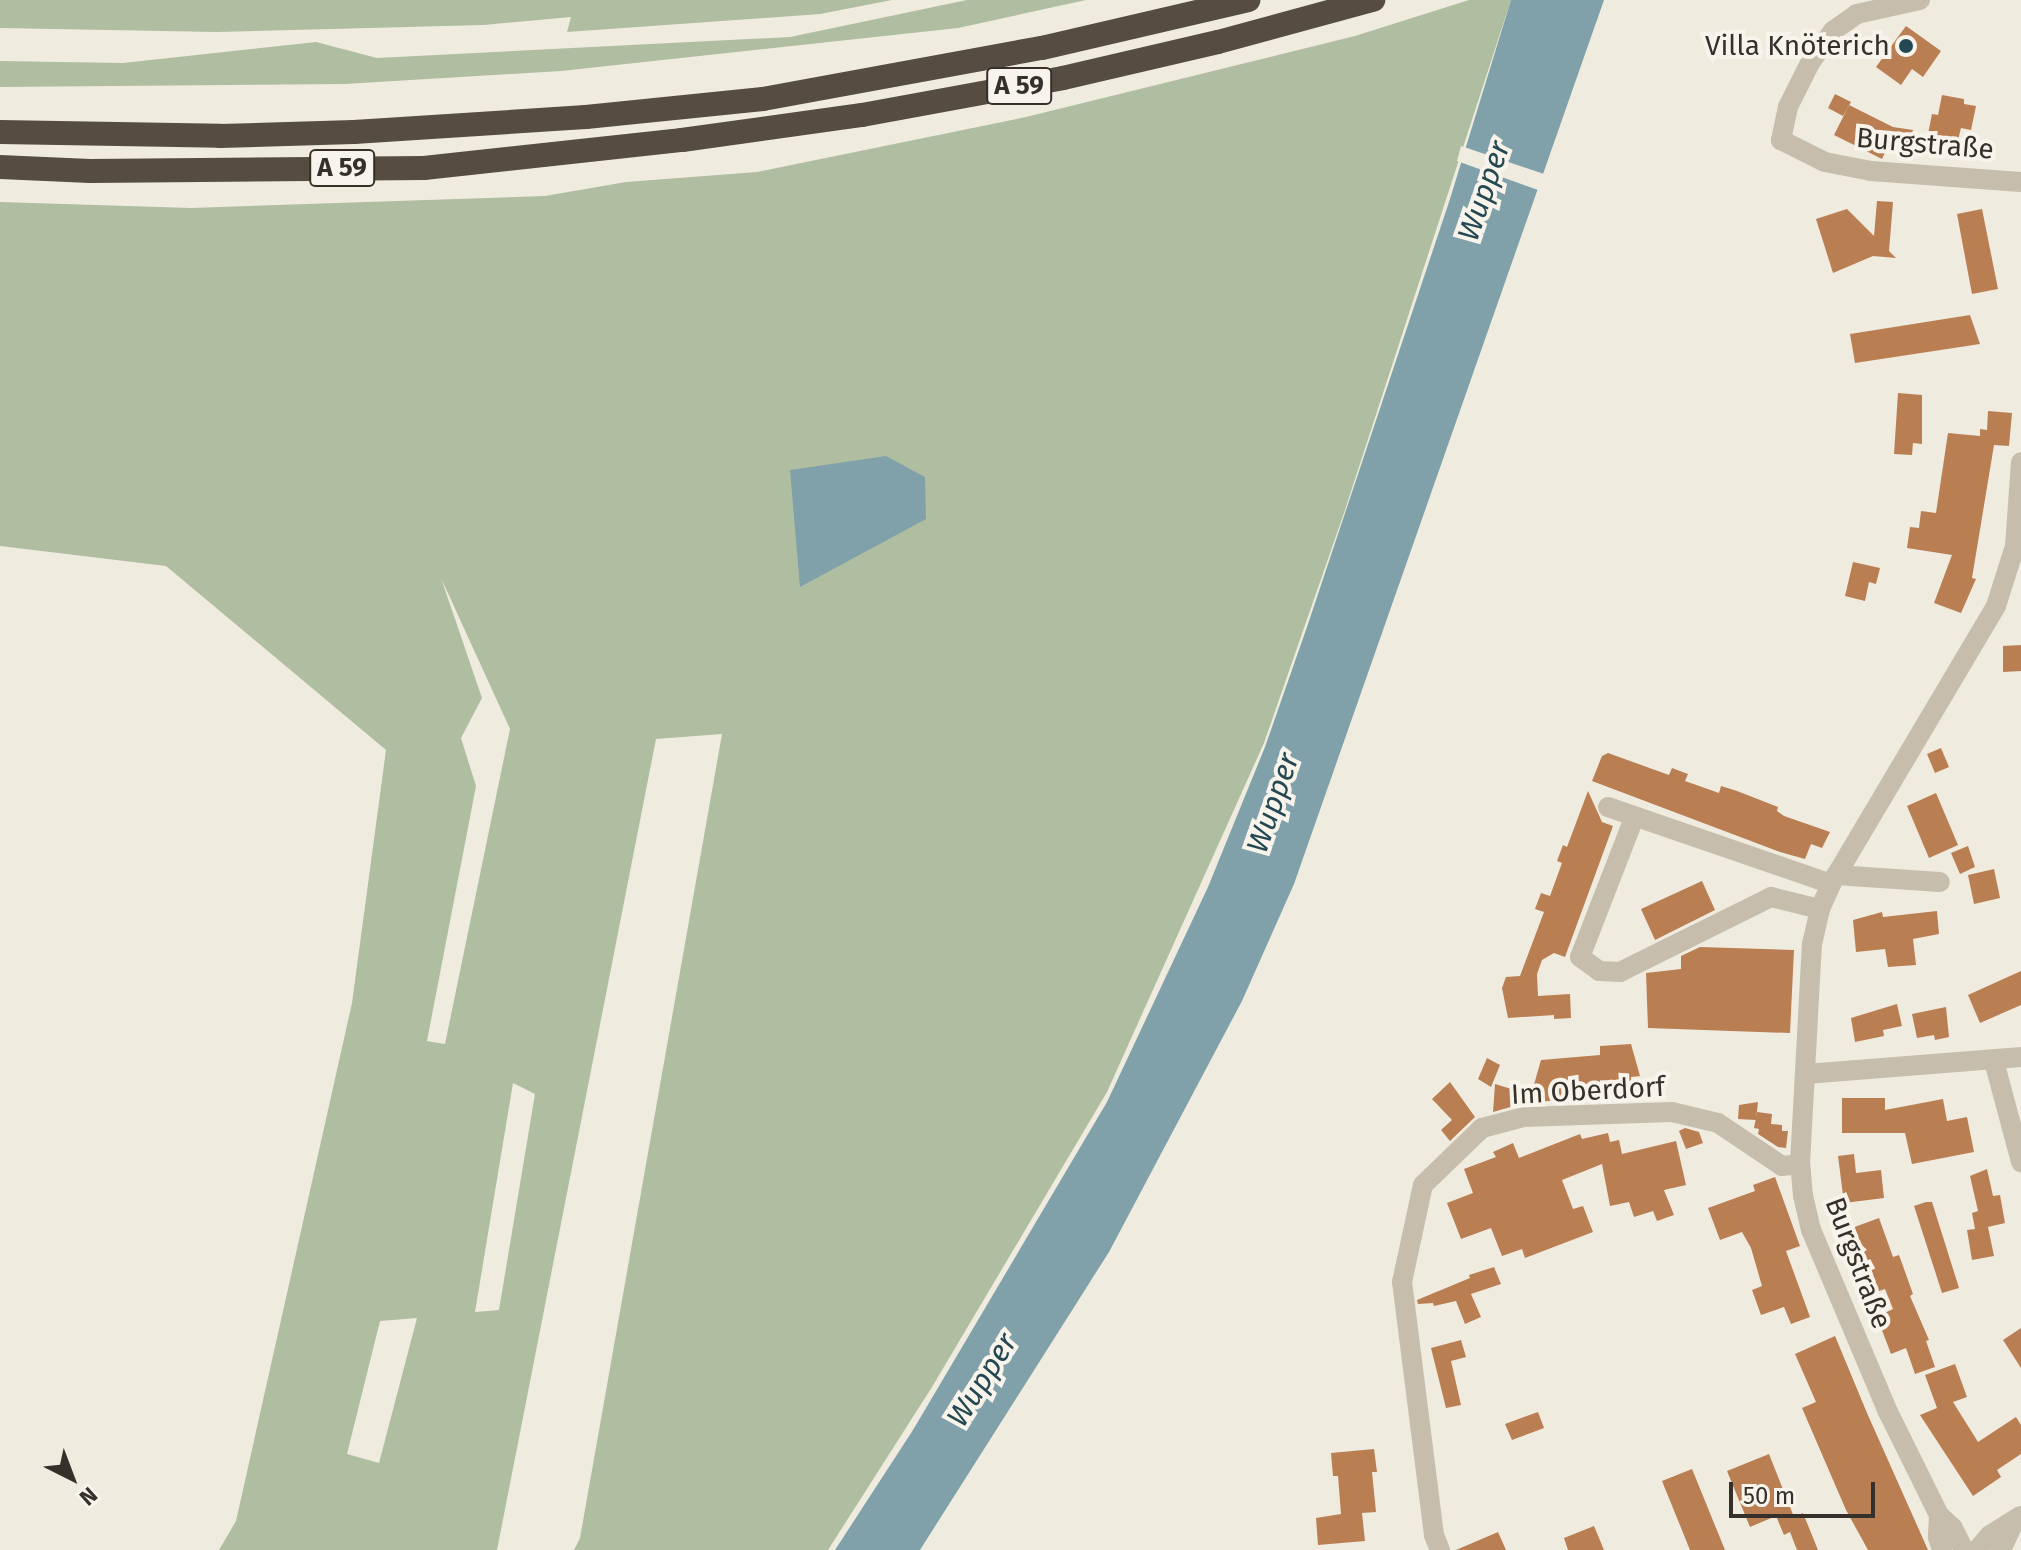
<!DOCTYPE html>
<meta charset="utf-8">
<style>
body{margin:0}
#map{position:relative;width:2021px;height:1550px;overflow:hidden;background:#f0ebdf;font-family:"Fira Sans",sans-serif}
div>[style]{position:absolute}
.green>*{inset:0;background:#afbea0}
.water>*{inset:0;background:#81a1aa}
.pier>*{inset:0;background:#f0ebdf}
.building>*{inset:0;background:#ba7e53}
.minor>*{height:20px;margin:-10px;padding:0 10px;transform-origin:10px;border-radius:10px;background:#c7bdac}
.highway>*{height:24px;margin:-12px;padding:0 12px;transform-origin:12px;border-radius:12px;background:#564c42}
.dots>*{width:22px;height:22px;translate:-50% -50%;box-sizing:border-box;border:4px solid #f8f4eb;border-radius:50%}
span{translate:-50% -50%;white-space:nowrap;text-align:center;line-height:1.15;-webkit-text-stroke:8px #f8f4eb;paint-order:stroke}
.shield-label span{padding:2px 6px;background:#f8f4eb;border:2px solid;border-radius:6px;-webkit-text-stroke-width:0}
.shield-label{font-size:26px;color:#36302a;font-weight:700}
.poi-label{font-size:28px;color:#36302a}
.right{translate:-100% -50%;text-align:right}
.street-label{font-size:28px;color:#36302a}
.water-label{font-size:30px;color:#244853;font-style:italic}
.north{position:absolute;left:32px;top:1438px;width:80px;height:80px;-webkit-text-stroke:6px #f8f4eb;paint-order:stroke;rotate:138deg;font-size:22px;font-weight:700;line-height:32px;text-align:center;color:#36302a}
.north::after{content:'';display:block;margin:auto;width:28px;height:36px;background:#36302a;clip-path:polygon(50% 0,100% 100%,50% 72%,0 100%)}
.scale{position:absolute;left:1729px;top:1482px;width:146px;height:36px;box-sizing:border-box;border:4px solid #36302a;border-top:0;padding-left:10px;font-size:24px;line-height:28px;white-space:nowrap;color:#36302a;-webkit-text-stroke:6px #f8f4eb;paint-order:stroke}
</style>
<div id="map">
<div class="green">
<i style="clip-path:polygon(0 0,892px 0,820px 14px,567px 32px,571px 17px,484px 25px,217px 32px,0 28px)"></i>
<i style="clip-path:polygon(967px 0,1086px 0,958px 28px,561px 71px,345px 84px,0 87px,0 61px,123px 63px,316px 42px,377px 58px,790px 37px)"></i>
<i style="clip-path:polygon(evenodd,1469px 0,1511px 0,1344px 513px,1264px 743px,1107px 1092px,932px 1387px,828px 1550px,574px 1550px,580px 1538px,722px 734px,656px 739px,497px 1550px,219px 1550px,236px 1521px,352px 1003px,386px 750px,166px 566px,0 546px,0 202px,191px 208px,545px 196px,626px 182px,757px 172px,1026px 117px,1355px 36px,1469px 0,441px 578px,510px 729px,445px 1044px,427px 1041px,476px 786px,461px 738px,482px 698px,441px 578px,1469px 0,513px 1083px,535px 1094px,499px 1310px,475px 1312px,513px 1083px,1469px 0,417px 1318px,379px 1463px,347px 1454px,380px 1321px,417px 1318px)"></i>
</div>
<div class="water">
<i style="clip-path:polygon(1511px 0,1604px 0,1294px 884px,1242px 1001px,1109px 1252px,920px 1550px,835px 1550px,913px 1430px,1107px 1102px,1208px 887px,1265px 747px,1308px 624px,1450px 199px)"></i>
<i style="clip-path:polygon(886px 456px,925px 477px,926px 519px,800px 587px,790px 470px)"></i>
</div>
<div class="pier">
<i style="clip-path:polygon(1461px 146px,1547px 175px,1541px 191px,1457px 161px)"></i>
</div>
<div class="building">
<i style="clip-path:polygon(1906px 26px,1941px 51px,1923px 77px,1912px 69px,1901px 85px,1876px 67px)"></i>
<i style="clip-path:polygon(1835px 94px,1851px 102px,1843px 116px,1828px 108px)"></i>
<i style="clip-path:polygon(1942px 95px,1964px 99px,1964px 104px,1976px 106px,1971px 130px,1961px 128px,1958px 140px,1928px 134px,1932px 114px,1938px 115px)"></i>
<i style="clip-path:polygon(1849px 105px,1893px 127px,1913px 130px,1910px 145px,1890px 142px,1882px 159px,1834px 135px)"></i>
<i style="clip-path:polygon(1877px 201px,1893px 202px,1889px 251px,1896px 258px,1873px 256px,1833px 273px,1816px 219px,1847px 209px,1874px 236px)"></i>
<i style="clip-path:polygon(1982px 209px,1998px 289px,1972px 294px,1957px 214px)"></i>
<i style="clip-path:polygon(1970px 315px,1980px 344px,1855px 363px,1850px 334px)"></i>
<i style="clip-path:polygon(1898px 393px,1922px 395px,1922px 444px,1913px 443px,1912px 455px,1894px 454px)"></i>
<i style="clip-path:polygon(1988px 411px,2012px 413px,2009px 446px,1994px 445px,1972px 578px,1976px 579px,1961px 613px,1934px 603px,1952px 555px,1907px 548px,1910px 527px,1919px 528px,1921px 511px,1936px 513px,1948px 433px,1980px 436px,1980px 429px,1987px 430px)"></i>
<i style="clip-path:polygon(1853px 562px,1880px 568px,1876px 584px,1869px 582px,1865px 601px,1845px 596px)"></i>
<i style="clip-path:polygon(2021px 645px,2021px 671px,2003px 672px,2003px 646px)"></i>
<i style="clip-path:polygon(1941px 748px,1949px 767px,1935px 773px,1927px 754px)"></i>
<i style="clip-path:polygon(1608px 753px,1669px 775px,1672px 768px,1688px 774px,1685px 781px,1719px 793px,1721px 786px,1737px 791px,1778px 807px,1777px 811px,1784px 816px,1830px 832px,1822px 848px,1811px 844px,1805px 859px,1780px 852px,1592px 781px,1602px 756px)"></i>
<i style="clip-path:polygon(1588px 791px,1602px 822px,1613px 826px,1565px 957px,1554px 953px,1542px 960px,1537px 974px,1538px 996px,1570px 994px,1571px 1018px,1554px 1019px,1554px 1015px,1508px 1018px,1502px 988px,1506px 977px,1520px 976px,1544px 912px,1535px 909px,1541px 893px,1550px 896px,1562px 863px,1557px 861px,1563px 845px,1567px 847px)"></i>
<i style="clip-path:polygon(1936px 793px,1958px 845px,1929px 858px,1907px 806px)"></i>
<i style="clip-path:polygon(1968px 846px,1975px 867px,1960px 874px,1951px 853px)"></i>
<i style="clip-path:polygon(1994px 869px,2000px 898px,1974px 904px,1968px 875px)"></i>
<i style="clip-path:polygon(1702px 881px,1715px 910px,1655px 940px,1641px 909px)"></i>
<i style="clip-path:polygon(1937px 911px,1939px 934px,1913px 939px,1916px 965px,1888px 967px,1885px 949px,1856px 952px,1853px 920px,1882px 912px,1883px 917px)"></i>
<i style="clip-path:polygon(1700px 947px,1794px 950px,1790px 1033px,1648px 1028px,1646px 973px,1681px 969px,1681px 956px)"></i>
<i style="clip-path:polygon(2021px 971px,2021px 1005px,1980px 1023px,1968px 995px)"></i>
<i style="clip-path:polygon(1897px 1004px,1902px 1026px,1883px 1030px,1884px 1036px,1855px 1042px,1851px 1018px)"></i>
<i style="clip-path:polygon(1946px 1007px,1949px 1037px,1935px 1040px,1934px 1035px,1917px 1038px,1912px 1014px)"></i>
<i style="clip-path:polygon(1631px 1044px,1640px 1076px,1631px 1077px,1631px 1081px,1592px 1083px,1592px 1096px,1521px 1104px,1493px 1112px,1495px 1084px,1531px 1095px,1541px 1060px,1600px 1055px,1600px 1046px)"></i>
<i style="clip-path:polygon(1487px 1058px,1500px 1065px,1491px 1087px,1478px 1079px)"></i>
<i style="clip-path:polygon(1450px 1082px,1475px 1117px,1450px 1141px,1441px 1130px,1452px 1120px,1432px 1099px)"></i>
<i style="clip-path:polygon(1842px 1098px,1885px 1098px,1885px 1110px,1943px 1099px,1947px 1121px,1967px 1117px,1974px 1152px,1912px 1164px,1905px 1133px,1842px 1133px)"></i>
<i style="clip-path:polygon(1758px 1102px,1756px 1120px,1738px 1119px,1739px 1105px)"></i>
<i style="clip-path:polygon(1757px 1112px,1772px 1114px,1771px 1124px,1782px 1125px,1782px 1131px,1788px 1131px,1786px 1148px,1778px 1147px,1758px 1134px,1759px 1129px,1754px 1128px)"></i>
<i style="clip-path:polygon(1685px 1128px,1699px 1132px,1703px 1143px,1686px 1149px,1679px 1131px)"></i>
<i style="clip-path:polygon(1608px 1133px,1610px 1142px,1619px 1140px,1622px 1154px,1676px 1141px,1686px 1185px,1664px 1190px,1674px 1215px,1657px 1221px,1653px 1211px,1634px 1217px,1629px 1202px,1610px 1206px,1602px 1164px,1562px 1180px,1573px 1209px,1583px 1206px,1593px 1232px,1525px 1258px,1522px 1249px,1502px 1256px,1491px 1228px,1461px 1239px,1447px 1203px,1473px 1193px,1464px 1169px,1496px 1157px,1493px 1152px,1513px 1143px,1519px 1158px,1580px 1134px,1582px 1139px)"></i>
<i style="clip-path:polygon(1854px 1154px,1856px 1173px,1881px 1170px,1884px 1198px,1844px 1203px,1838px 1156px)"></i>
<i style="clip-path:polygon(1987px 1169px,1993px 1196px,2000px 1195px,2005px 1223px,1988px 1227px,1994px 1256px,1972px 1260px,1967px 1230px,1975px 1229px,1972px 1213px,1978px 1211px,1970px 1176px)"></i>
<i style="clip-path:polygon(1775px 1177px,1800px 1246px,1786px 1251px,1810px 1317px,1791px 1324px,1784px 1307px,1761px 1315px,1752px 1290px,1762px 1286px,1751px 1248px,1742px 1232px,1720px 1240px,1708px 1208px,1755px 1191px,1753px 1185px)"></i>
<i style="clip-path:polygon(1926px 1202px,1932px 1202px,1959px 1288px,1942px 1293px,1914px 1206px)"></i>
<i style="clip-path:polygon(1879px 1218px,1893px 1257px,1899px 1255px,1913px 1294px,1910px 1296px,1929px 1340px,1926px 1341px,1935px 1367px,1915px 1374px,1906px 1348px,1891px 1354px,1880px 1325px,1878px 1316px,1893px 1309px,1885px 1289px,1870px 1294px,1861px 1268px,1855px 1270px,1841px 1232px)"></i>
<i style="clip-path:polygon(1494px 1267px,1501px 1284px,1471px 1294px,1481px 1317px,1465px 1324px,1456px 1301px,1434px 1306px,1433px 1303px,1418px 1304px,1417px 1300px,1470px 1278px,1469px 1275px)"></i>
<i style="clip-path:polygon(2021px 1328px,2021px 1368px,2003px 1340px)"></i>
<i style="clip-path:polygon(1835px 1336px,1867px 1413px,1928px 1550px,1868px 1550px,1846px 1510px,1802px 1408px,1816px 1402px,1795px 1354px)"></i>
<i style="clip-path:polygon(1461px 1340px,1466px 1357px,1451px 1361px,1461px 1405px,1446px 1408px,1431px 1348px)"></i>
<i style="clip-path:polygon(1955px 1364px,1967px 1397px,1953px 1402px,1978px 1442px,2016px 1417px,2021px 1425px,2021px 1454px,1997px 1470px,2001px 1477px,1973px 1496px,1920px 1415px,1937px 1408px,1925px 1375px)"></i>
<i style="clip-path:polygon(1538px 1412px,1544px 1428px,1512px 1440px,1505px 1424px)"></i>
<i style="clip-path:polygon(1374px 1449px,1377px 1472px,1372px 1472px,1376px 1512px,1362px 1513px,1365px 1541px,1318px 1545px,1316px 1518px,1341px 1514px,1338px 1476px,1333px 1476px,1331px 1453px)"></i>
<i style="clip-path:polygon(1769px 1454px,1794px 1517px,1803px 1513px,1818px 1550px,1797px 1550px,1790px 1532px,1784px 1535px,1776px 1516px,1750px 1527px,1727px 1471px)"></i>
<i style="clip-path:polygon(1692px 1469px,1725px 1550px,1690px 1550px,1662px 1481px)"></i>
<i style="clip-path:polygon(1594px 1526px,1604px 1550px,1568px 1550px,1564px 1538px)"></i>
<i style="clip-path:polygon(1498px 1532px,1506px 1550px,1456px 1550px)"></i>
</div>
<div class="minor">
<i style="left:1920px;top:0;width:65px;rotate:167.5deg"></i>
<i style="left:1857px;top:14px;width:29px;rotate:145deg"></i>
<i style="left:1833px;top:31px;width:39px;rotate:126deg"></i>
<i style="left:1810px;top:63px;width:49px;rotate:116.6deg"></i>
<i style="left:1788px;top:107px;width:34px;rotate:102deg"></i>
<i style="left:1781px;top:140px;width:49px;rotate:26.6deg"></i>
<i style="left:1825px;top:162px;width:47px;rotate:11.1deg"></i>
<i style="left:1871px;top:171px;width:150px;rotate:4.2deg"></i>
<i style="left:1608px;top:807px;width:236px;rotate:19deg"></i>
<i style="left:1634px;top:818px;width:149px;rotate:111.2deg"></i>
<i style="left:1580px;top:957px;width:24px;rotate:36deg"></i>
<i style="left:1599px;top:971px;width:21px;rotate:3deg"></i>
<i style="left:1620px;top:972px;width:169px;rotate:-26.4deg"></i>
<i style="left:1771px;top:897px;width:50px;rotate:13.8deg"></i>
<i style="left:1836px;top:875px;width:104px;rotate:3.9deg"></i>
<i style="left:1994px;top:1061px;width:105px;rotate:75deg"></i>
<i style="left:1806px;top:1074px;width:216px;rotate:-4.5deg"></i>
<i style="left:1939px;top:1515px;width:22px;rotate:93deg"></i>
<i style="left:1938px;top:1537px;width:14px;rotate:73deg"></i>
<i style="left:1440px;top:1550px;width:16px;rotate:-112deg"></i>
<i style="left:1434px;top:1535px;width:255px;rotate:-97.2deg"></i>
<i style="left:1402px;top:1282px;width:99px;rotate:-77.8deg"></i>
<i style="left:1423px;top:1185px;width:82px;rotate:-44deg"></i>
<i style="left:1482px;top:1128px;width:43px;rotate:-14.7deg"></i>
<i style="left:1524px;top:1117px;width:148px;rotate:-1.9deg"></i>
<i style="left:1672px;top:1112px;width:47px;rotate:13.4deg"></i>
<i style="left:1718px;top:1123px;width:77px;rotate:33.9deg"></i>
<i style="left:1782px;top:1166px;width:18px;rotate:-6deg"></i>
<i style="left:1964px;top:1550px;width:25px;rotate:-117deg"></i>
<i style="left:1953px;top:1528px;width:19px;rotate:-137deg"></i>
<i style="left:1939px;top:1515px;width:115px;rotate:-116.3deg"></i>
<i style="left:1888px;top:1412px;width:198px;rotate:-112.9deg"></i>
<i style="left:1811px;top:1230px;width:35px;rotate:-103deg"></i>
<i style="left:1803px;top:1196px;width:32px;rotate:-95deg"></i>
<i style="left:1800px;top:1164px;width:220px;rotate:-86.9deg"></i>
<i style="left:1812px;top:944px;width:36px;rotate:-77deg"></i>
<i style="left:1820px;top:909px;width:27px;rotate:-66deg"></i>
<i style="left:1831px;top:884px;width:323px;rotate:-59.3deg"></i>
<i style="left:1996px;top:606px;width:63px;rotate:-72.4deg"></i>
<i style="left:2015px;top:546px;width:84px;rotate:-85.9deg"></i>
<i style="left:1977px;top:1550px;width:20px;rotate:-49deg"></i>
<i style="left:1990px;top:1535px;width:36px;rotate:-32deg"></i>
<i style="left:2001px;top:1550px;width:31px;rotate:-65deg"></i>
</div>
<div class="highway">
<i style="left:0;top:132px;width:220px;rotate:1deg"></i>
<i style="left:220px;top:136px;width:134px;rotate:-1.7deg"></i>
<i style="left:354px;top:132px;width:232px;rotate:-3.7deg"></i>
<i style="left:586px;top:117px;width:178px;rotate:-5.8deg"></i>
<i style="left:763px;top:99px;width:284px;rotate:-10.4deg"></i>
<i style="left:1042px;top:48px;width:212px;rotate:-13.1deg"></i>
<i style="left:0;top:167px;width:90px;rotate:2.5deg"></i>
<i style="left:90px;top:171px;width:334px;rotate:-0.5deg"></i>
<i style="left:424px;top:168px;width:260px;rotate:-6.2deg"></i>
<i style="left:682px;top:140px;width:182px;rotate:-7.9deg"></i>
<i style="left:862px;top:115px;width:204px;rotate:-10.4deg"></i>
<i style="left:1063px;top:78px;width:159px;rotate:-13.1deg"></i>
<i style="left:1218px;top:42px;width:161px;rotate:-15.2deg"></i>
</div>
<div class="dots">
<i style="left:1906px;top:46px;background:#244853"></i>
</div>
<div class="shield-label">
<span style="left:1019px;top:86px">A 59</span>
<span style="left:342px;top:168px">A 59</span>
</div>
<div class="poi-label">
<span class="right" style="left:1890px;top:46px">Villa Knöterich</span>
</div>
<div class="street-label">
<span style="left:1925px;top:144px;rotate:5deg">Burgstraße</span>
<span style="left:1588px;top:1091px;rotate:-3deg">Im Oberdorf</span>
<span style="left:1858px;top:1263px;rotate:69deg">Burgstraße</span>
</div>
<div class="water-label">
<span style="left:1484px;top:191px;rotate:-71deg">Wupper</span>
<span style="left:1273px;top:803px;rotate:-71deg">Wupper</span>
<span style="left:982px;top:1380px;rotate:-58deg">Wupper</span>
</div>
<div class="north">N</div>
<div class="scale">50 m</div>
</div>
